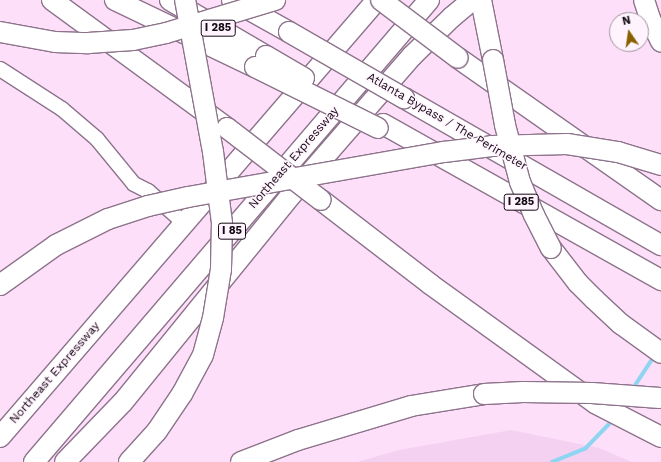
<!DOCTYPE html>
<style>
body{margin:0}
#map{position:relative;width:661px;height:462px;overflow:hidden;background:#fddffa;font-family:"Work Sans",sans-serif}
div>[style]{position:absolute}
.built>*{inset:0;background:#f4d1f1}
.stream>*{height:3.5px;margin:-1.75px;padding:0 1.75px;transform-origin:1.75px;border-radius:1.75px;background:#8ed5f2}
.roads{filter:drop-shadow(1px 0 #8d738b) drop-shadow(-1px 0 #8d738b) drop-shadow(0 1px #8d738b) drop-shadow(0 -1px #8d738b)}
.minor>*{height:14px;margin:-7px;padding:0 7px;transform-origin:7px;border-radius:7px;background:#fff}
.highway>*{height:20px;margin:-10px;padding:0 10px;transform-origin:10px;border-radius:10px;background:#fff}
.bridges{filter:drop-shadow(1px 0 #8d738b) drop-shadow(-1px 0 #8d738b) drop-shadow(0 1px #8d738b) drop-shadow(0 -1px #8d738b)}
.highway-bridge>*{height:20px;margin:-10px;padding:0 10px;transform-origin:10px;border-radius:10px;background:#fff}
span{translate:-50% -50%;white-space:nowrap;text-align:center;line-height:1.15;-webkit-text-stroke:3px #fff3fe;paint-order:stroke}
.shield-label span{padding:1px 3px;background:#fff3fe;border:1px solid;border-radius:3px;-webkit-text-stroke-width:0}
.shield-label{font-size:11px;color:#130a13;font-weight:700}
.street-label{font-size:12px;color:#130a13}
.north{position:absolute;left:609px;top:12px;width:40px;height:40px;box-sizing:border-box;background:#fff3fe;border:1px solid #a196a0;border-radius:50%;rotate:347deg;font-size:11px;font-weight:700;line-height:16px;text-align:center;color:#130a13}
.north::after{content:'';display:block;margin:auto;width:14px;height:18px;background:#896000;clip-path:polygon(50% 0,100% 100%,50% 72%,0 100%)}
</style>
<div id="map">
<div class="built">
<i style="clip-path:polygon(511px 430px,599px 448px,632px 462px,357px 462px,399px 450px)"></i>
</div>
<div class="stream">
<i style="left:632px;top:390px;width:42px;rotate:-56.7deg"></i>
<i style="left:552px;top:462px;width:35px;rotate:-22deg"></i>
<i style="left:585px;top:449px;width:39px;rotate:-46deg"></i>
</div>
<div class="roads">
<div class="minor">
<i style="left:0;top:69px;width:74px;rotate:32.8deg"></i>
<i style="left:62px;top:109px;width:46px;rotate:40.6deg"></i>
<i style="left:97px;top:139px;width:58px;rotate:50.6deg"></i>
<i style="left:134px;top:184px;width:16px;rotate:27deg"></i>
<i style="left:148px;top:191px;width:48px;rotate:41.6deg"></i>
</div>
<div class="highway">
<i style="left:52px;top:0;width:217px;rotate:36.2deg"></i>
<i style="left:115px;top:0;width:155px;rotate:25.6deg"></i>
<i style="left:170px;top:0;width:111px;rotate:30.3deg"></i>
<i style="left:232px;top:0;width:65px;rotate:29.3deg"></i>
<i style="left:481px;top:0;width:61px;rotate:78.7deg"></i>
<i style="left:644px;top:0;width:20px;rotate:72deg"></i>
<i style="left:650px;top:19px;width:25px;rotate:64deg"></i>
<i style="left:458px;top:58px;width:248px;rotate:35deg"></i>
<i style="left:404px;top:98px;width:296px;rotate:29.8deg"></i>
<i style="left:383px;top:124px;width:319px;rotate:29.3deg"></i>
<i style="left:321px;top:200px;width:138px;rotate:37.6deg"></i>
<i style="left:430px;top:284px;width:203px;rotate:35.8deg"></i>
<i style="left:595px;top:403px;width:74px;rotate:27.3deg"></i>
<i style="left:551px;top:248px;width:44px;rotate:52.4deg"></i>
<i style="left:578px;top:283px;width:23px;rotate:45deg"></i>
<i style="left:594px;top:299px;width:37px;rotate:43deg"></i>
<i style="left:621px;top:324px;width:49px;rotate:35.9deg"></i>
<i style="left:0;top:437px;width:577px;rotate:-49.22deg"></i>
<i style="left:34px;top:462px;width:608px;rotate:-49.47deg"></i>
<i style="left:65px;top:462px;width:83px;rotate:-46deg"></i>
<i style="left:123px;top:402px;width:268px;rotate:-50.9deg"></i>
<i style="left:292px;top:194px;width:183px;rotate:-49deg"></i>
<i style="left:412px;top:56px;width:56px;rotate:-44.3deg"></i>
<i style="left:452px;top:17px;width:26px;rotate:-40deg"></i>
<i style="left:241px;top:462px;width:61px;rotate:-21.1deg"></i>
<i style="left:298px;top:440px;width:118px;rotate:-16.7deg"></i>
<i style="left:411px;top:406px;width:74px;rotate:-9.3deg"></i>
</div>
</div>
<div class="bridges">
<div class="highway-bridge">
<i style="left:381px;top:0;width:96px;rotate:37deg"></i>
<i style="left:0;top:32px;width:56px;rotate:10.3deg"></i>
<i style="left:55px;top:42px;width:33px;rotate:2deg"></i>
<i style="left:88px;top:43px;width:45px;rotate:-3.8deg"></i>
<i style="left:133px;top:40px;width:34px;rotate:-12deg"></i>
<i style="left:166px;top:33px;width:114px;rotate:-16.8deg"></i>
<i style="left:289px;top:32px;width:133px;rotate:29.9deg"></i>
<i style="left:266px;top:56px;width:44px;rotate:30.1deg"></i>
<i style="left:493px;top:60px;width:66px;rotate:79.5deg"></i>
<i style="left:505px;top:125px;width:59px;rotate:75.3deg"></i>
<i style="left:520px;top:182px;width:36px;rotate:67deg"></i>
<i style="left:534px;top:215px;width:37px;rotate:63deg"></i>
<i style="left:255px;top:67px;width:137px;rotate:26.4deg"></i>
<i style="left:227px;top:128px;width:118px;rotate:37.5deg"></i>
<i style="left:0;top:285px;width:69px;rotate:-35.5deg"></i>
<i style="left:56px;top:245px;width:58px;rotate:-26.6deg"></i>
<i style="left:108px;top:219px;width:42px;rotate:-18deg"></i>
<i style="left:148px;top:206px;width:41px;rotate:-12.7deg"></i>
<i style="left:188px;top:197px;width:260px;rotate:-10deg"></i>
<i style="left:444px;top:152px;width:48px;rotate:-7.1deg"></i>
<i style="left:492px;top:146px;width:75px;rotate:-1.5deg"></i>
<i style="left:567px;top:144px;width:52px;rotate:8.9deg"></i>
<i style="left:618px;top:152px;width:45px;rotate:16.8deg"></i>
<i style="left:484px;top:394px;width:39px;rotate:-3deg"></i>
<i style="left:523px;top:392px;width:69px;rotate:0.8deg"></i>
<i style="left:592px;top:393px;width:68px;rotate:4.2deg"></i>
<i style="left:129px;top:462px;width:42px;rotate:-47.9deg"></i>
<i style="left:157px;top:431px;width:45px;rotate:-56deg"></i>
<i style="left:182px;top:394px;width:44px;rotate:-61.7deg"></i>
<i style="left:203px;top:355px;width:38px;rotate:-75deg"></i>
<i style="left:213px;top:318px;width:50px;rotate:-80.7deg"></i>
<i style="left:221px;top:269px;width:46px;rotate:-88.8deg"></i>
<i style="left:222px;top:223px;width:72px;rotate:-97.2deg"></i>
<i style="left:213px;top:152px;width:155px;rotate:-100.4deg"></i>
</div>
</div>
<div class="shield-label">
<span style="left:218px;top:28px">I 285</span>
<span style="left:521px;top:202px">I 285</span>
<span style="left:232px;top:231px">I 85</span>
</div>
<div class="street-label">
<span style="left:447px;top:122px;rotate:30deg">Atlanta Bypass / The Perimeter</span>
<span style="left:294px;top:158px;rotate:-49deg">Northeast Expressway</span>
<span style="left:55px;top:373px;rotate:-49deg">Northeast Expressway</span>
</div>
<div class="north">N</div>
</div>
